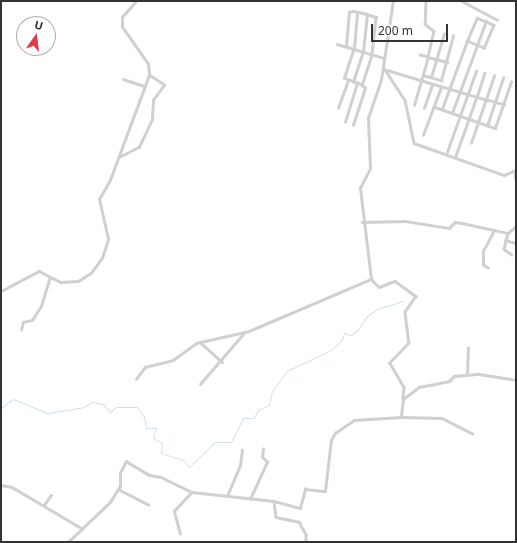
<!DOCTYPE html>
<style>
body{margin:0}
#map{position:relative;width:517px;height:543px;overflow:hidden;background:#fff;font-family:"Noto Sans",sans-serif}
div>[style]{position:absolute}
.stream>*{height:1px;margin:-0.5px;padding:0 0.5px;transform-origin:0.5px;border-radius:0.5px;background:#cfe2ee}
.street>*{height:2.5px;margin:-1.25px;padding:0 1.25px;transform-origin:1.25px;border-radius:1.25px;background:#d0d0d0}
span{translate:-50% -50%;white-space:nowrap;text-align:center;line-height:1.15;-webkit-text-stroke:4px #fff;paint-order:stroke}
.frame{position:absolute;inset:0;border:2px solid #333;pointer-events:none}
.north{position:absolute;left:16px;top:16px;width:40px;height:40px;box-sizing:border-box;background:#fff;border:1px solid #adadad;border-radius:50%;rotate:14deg;font-size:11px;font-weight:700;line-height:16px;text-align:center;color:#333}
.north::after{content:'';display:block;margin:auto;width:14px;height:18px;background:#e63946;clip-path:polygon(50% 0,100% 100%,50% 72%,0 100%)}
.scale{position:absolute;left:371px;top:24px;width:77px;height:18px;box-sizing:border-box;border:2px solid #333;border-top:0;padding-left:5px;font-size:12px;line-height:14px;white-space:nowrap;color:#333;-webkit-text-stroke:3px #fff;paint-order:stroke}
</style>
<div id="map">
<div class="stream">
<i style="left:1px;top:408px;width:15px;rotate:-37deg"></i>
<i style="left:13px;top:399px;width:38px;rotate:22deg"></i>
<i style="left:48px;top:413px;width:36px;rotate:-9deg"></i>
<i style="left:84px;top:407px;width:9px;rotate:-32deg"></i>
<i style="left:92px;top:402px;width:11px;rotate:10deg"></i>
<i style="left:103px;top:404px;width:11px;rotate:49deg"></i>
<i style="left:110px;top:412px;width:8px;rotate:-40deg"></i>
<i style="left:116px;top:407px;width:21px"></i>
<i style="left:137px;top:407px;width:12px;rotate:55deg"></i>
<i style="left:144px;top:417px;width:11px;rotate:80deg"></i>
<i style="left:146px;top:428px;width:10px"></i>
<i style="left:156px;top:428px;width:10px;rotate:107deg"></i>
<i style="left:153px;top:438px;width:10px;rotate:29deg"></i>
<i style="left:162px;top:443px;width:10px;rotate:96deg"></i>
<i style="left:161px;top:453px;width:23px;rotate:18deg"></i>
<i style="left:183px;top:460px;width:9px;rotate:49deg"></i>
<i style="left:189px;top:467px;width:36px;rotate:-44deg"></i>
<i style="left:215px;top:442px;width:16px"></i>
<i style="left:231px;top:442px;width:27px;rotate:-63deg"></i>
<i style="left:243px;top:418px;width:11px"></i>
<i style="left:254px;top:418px;width:9px;rotate:-63deg"></i>
<i style="left:258px;top:410px;width:12px;rotate:-24deg"></i>
<i style="left:269px;top:405px;width:14px;rotate:-78deg"></i>
<i style="left:272px;top:391px;width:25px;rotate:-53deg"></i>
<i style="left:287px;top:371px;width:49px;rotate:-25.5deg"></i>
<i style="left:331px;top:350px;width:15px;rotate:-42deg"></i>
<i style="left:342px;top:340px;width:7px;rotate:-74deg"></i>
<i style="left:344px;top:333px;width:7px;rotate:16deg"></i>
<i style="left:351px;top:335px;width:7px;rotate:-34deg"></i>
<i style="left:357px;top:331px;width:17px;rotate:-57deg"></i>
<i style="left:366px;top:317px;width:14px;rotate:-36deg"></i>
<i style="left:377px;top:309px;width:28px;rotate:-17deg"></i>
</div>
<div class="street">
<i style="left:426px;top:1px;width:23px;rotate:92deg"></i>
<i style="left:425px;top:24px;width:11px;rotate:38deg"></i>
<i style="left:434px;top:31px;width:27px;rotate:103deg"></i>
<i style="left:428px;top:57px;width:20px;rotate:15deg"></i>
<i style="left:462px;top:1px;width:40px;rotate:28deg"></i>
<i style="left:337px;top:44px;width:49px;rotate:16.6deg"></i>
<i style="left:346px;top:46px;width:34px;rotate:-85deg"></i>
<i style="left:349px;top:12px;width:4px;rotate:-14deg"></i>
<i style="left:353px;top:11px;width:10px;rotate:11deg"></i>
<i style="left:363px;top:13px;width:14px;rotate:17deg"></i>
<i style="left:376px;top:17px;width:38px;rotate:96deg"></i>
<i style="left:372px;top:55px;width:32px;rotate:108deg"></i>
<i style="left:362px;top:85px;width:19px;rotate:-159deg"></i>
<i style="left:344px;top:78px;width:32px;rotate:-72deg"></i>
<i style="left:354px;top:48px;width:36px;rotate:-85deg"></i>
<i style="left:384px;top:68px;width:38px;rotate:57deg"></i>
<i style="left:405px;top:100px;width:44px;rotate:78.2deg"></i>
<i style="left:414px;top:143px;width:96px;rotate:19.6deg"></i>
<i style="left:504px;top:175px;width:13px;rotate:-23deg"></i>
<i style="left:387px;top:70px;width:94px;rotate:16.7deg"></i>
<i style="left:477px;top:97px;width:63px;rotate:109.6deg"></i>
<i style="left:485px;top:73px;width:25px;rotate:108deg"></i>
<i style="left:477px;top:97px;width:28px;rotate:15deg"></i>
<i style="left:423px;top:75px;width:19px;rotate:16deg"></i>
<i style="left:441px;top:80px;width:46px;rotate:-74.7deg"></i>
<i style="left:431px;top:77px;width:45px;rotate:-73.2deg"></i>
<i style="left:123px;top:79px;width:23px;rotate:18deg"></i>
<i style="left:353px;top:82px;width:32px;rotate:-72deg"></i>
<i style="left:363px;top:52px;width:38px;rotate:-84deg"></i>
<i style="left:414px;top:105px;width:50px;rotate:-73.7deg"></i>
<i style="left:428px;top:57px;width:8px;rotate:-166deg"></i>
<i style="left:435px;top:107px;width:64px;rotate:19.3deg"></i>
<i style="left:495px;top:128px;width:49px;rotate:-70.8deg"></i>
<i style="left:338px;top:108px;width:29px;rotate:-70deg"></i>
<i style="left:424px;top:108px;width:24px;rotate:-71deg"></i>
<i style="left:442px;top:109px;width:72px;rotate:-69.8deg"></i>
<i style="left:467px;top:41px;width:25px;rotate:-67deg"></i>
<i style="left:477px;top:18px;width:18px;rotate:22deg"></i>
<i style="left:494px;top:25px;width:25px;rotate:113deg"></i>
<i style="left:484px;top:48px;width:18px;rotate:-158deg"></i>
<i style="left:452px;top:113px;width:98px;rotate:-69.7deg"></i>
<i style="left:345px;top:122px;width:41px;rotate:-72.9deg"></i>
<i style="left:353px;top:125px;width:39px;rotate:-72deg"></i>
<i style="left:365px;top:88px;width:4px;rotate:-135deg"></i>
<i style="left:487px;top:126px;width:51px;rotate:-71.6deg"></i>
<i style="left:423px;top:135px;width:51px;rotate:-69.4deg"></i>
<i style="left:471px;top:143px;width:71px;rotate:-71.1deg"></i>
<i style="left:447px;top:152px;width:86px;rotate:-70.3deg"></i>
<i style="left:119px;top:157px;width:22px;rotate:-27deg"></i>
<i style="left:139px;top:147px;width:31px;rotate:-65deg"></i>
<i style="left:152px;top:119px;width:19px;rotate:-87deg"></i>
<i style="left:153px;top:100px;width:19px;rotate:-54deg"></i>
<i style="left:164px;top:85px;width:18px;rotate:-146deg"></i>
<i style="left:515px;top:172px;width:8px;rotate:83deg"></i>
<i style="left:362px;top:222px;width:43px;rotate:-1.3deg"></i>
<i style="left:405px;top:221px;width:45px;rotate:9deg"></i>
<i style="left:449px;top:228px;width:8px;rotate:-45deg"></i>
<i style="left:455px;top:222px;width:7px;rotate:8deg"></i>
<i style="left:462px;top:223px;width:47px;rotate:12.3deg"></i>
<i style="left:508px;top:233px;width:16px;rotate:104deg"></i>
<i style="left:504px;top:249px;width:9px;rotate:36deg"></i>
<i style="left:508px;top:233px;width:11px;rotate:-41deg"></i>
<i style="left:516px;top:226px;width:36px;rotate:-90deg"></i>
<i style="left:505px;top:240px;width:11px;rotate:15deg"></i>
<i style="left:488px;top:268px;width:6px;rotate:-149deg"></i>
<i style="left:483px;top:265px;width:14px;rotate:-90deg"></i>
<i style="left:483px;top:251px;width:21px;rotate:-62deg"></i>
<i style="left:371px;top:279px;width:11px;rotate:45deg"></i>
<i style="left:379px;top:287px;width:17px;rotate:-21deg"></i>
<i style="left:395px;top:281px;width:26px;rotate:36deg"></i>
<i style="left:416px;top:296px;width:19px;rotate:125deg"></i>
<i style="left:405px;top:312px;width:31px;rotate:83deg"></i>
<i style="left:409px;top:343px;width:28px;rotate:134deg"></i>
<i style="left:390px;top:363px;width:28px;rotate:60deg"></i>
<i style="left:404px;top:387px;width:12px;rotate:95deg"></i>
<i style="left:1px;top:291px;width:43px;rotate:-27.8deg"></i>
<i style="left:39px;top:271px;width:25px;rotate:27deg"></i>
<i style="left:61px;top:282px;width:17px;rotate:-3deg"></i>
<i style="left:78px;top:281px;width:15px;rotate:-32deg"></i>
<i style="left:91px;top:273px;width:19px;rotate:-54deg"></i>
<i style="left:102px;top:258px;width:20px;rotate:-72deg"></i>
<i style="left:108px;top:239px;width:41px;rotate:-102.7deg"></i>
<i style="left:99px;top:199px;width:22px;rotate:-60deg"></i>
<i style="left:110px;top:180px;width:112px;rotate:-69.6deg"></i>
<i style="left:149px;top:75px;width:11px;rotate:-95deg"></i>
<i style="left:148px;top:64px;width:45px;rotate:-125.1deg"></i>
<i style="left:122px;top:27px;width:10px;rotate:-90deg"></i>
<i style="left:122px;top:17px;width:21px;rotate:-49deg"></i>
<i style="left:21px;top:330px;width:8px;rotate:-76deg"></i>
<i style="left:23px;top:322px;width:9px;rotate:-13deg"></i>
<i style="left:32px;top:320px;width:17px;rotate:-57deg"></i>
<i style="left:41px;top:306px;width:30px;rotate:-73deg"></i>
<i style="left:200px;top:342px;width:30px;rotate:42deg"></i>
<i style="left:467px;top:375px;width:27px;rotate:-88deg"></i>
<i style="left:136px;top:379px;width:15px;rotate:-53deg"></i>
<i style="left:145px;top:367px;width:29px;rotate:-14deg"></i>
<i style="left:173px;top:360px;width:29px;rotate:-36deg"></i>
<i style="left:196px;top:343px;width:54px;rotate:-12.8deg"></i>
<i style="left:249px;top:331px;width:133px;rotate:-23.1deg"></i>
<i style="left:371px;top:279px;width:92px;rotate:-96.9deg"></i>
<i style="left:360px;top:188px;width:22px;rotate:-63deg"></i>
<i style="left:370px;top:168px;width:50px;rotate:-92.3deg"></i>
<i style="left:368px;top:118px;width:40px;rotate:-71.1deg"></i>
<i style="left:381px;top:80px;width:80px;rotate:-81.4deg"></i>
<i style="left:200px;top:384px;width:67px;rotate:-49.2deg"></i>
<i style="left:401px;top:417px;width:41px;rotate:1.4deg"></i>
<i style="left:442px;top:418px;width:34px;rotate:27deg"></i>
<i style="left:1px;top:485px;width:11px;rotate:10deg"></i>
<i style="left:12px;top:487px;width:82px;rotate:30.6deg"></i>
<i style="left:118px;top:489px;width:34px;rotate:27deg"></i>
<i style="left:227px;top:496px;width:33px;rotate:-67deg"></i>
<i style="left:240px;top:466px;width:16px;rotate:-83deg"></i>
<i style="left:250px;top:499px;width:41px;rotate:-65.3deg"></i>
<i style="left:267px;top:462px;width:7px;rotate:-135deg"></i>
<i style="left:262px;top:457px;width:8px;rotate:-83deg"></i>
<i style="left:274px;top:501px;width:16px;rotate:83deg"></i>
<i style="left:276px;top:517px;width:24px;rotate:12deg"></i>
<i style="left:299px;top:522px;width:14px;rotate:60deg"></i>
<i style="left:306px;top:534px;width:8px;rotate:90deg"></i>
<i style="left:44px;top:505px;width:12px;rotate:-55deg"></i>
<i style="left:180px;top:534px;width:24px;rotate:-105deg"></i>
<i style="left:174px;top:511px;width:26px;rotate:-47deg"></i>
<i style="left:68px;top:542px;width:58px;rotate:-43.6deg"></i>
<i style="left:110px;top:502px;width:19px;rotate:-58deg"></i>
<i style="left:120px;top:486px;width:13px;rotate:-90deg"></i>
<i style="left:120px;top:473px;width:13px;rotate:-63deg"></i>
<i style="left:126px;top:461px;width:27px;rotate:31deg"></i>
<i style="left:149px;top:475px;width:12px;rotate:9deg"></i>
<i style="left:161px;top:477px;width:34px;rotate:26deg"></i>
<i style="left:192px;top:492px;width:82px;rotate:6.3deg"></i>
<i style="left:274px;top:501px;width:27px;rotate:15deg"></i>
<i style="left:300px;top:508px;width:20px;rotate:-75deg"></i>
<i style="left:305px;top:489px;width:20px;rotate:6deg"></i>
<i style="left:325px;top:491px;width:51px;rotate:-83.3deg"></i>
<i style="left:331px;top:440px;width:8px;rotate:-60deg"></i>
<i style="left:335px;top:433px;width:23px;rotate:-34deg"></i>
<i style="left:354px;top:420px;width:47px;rotate:-3.7deg"></i>
<i style="left:401px;top:417px;width:18px;rotate:-84deg"></i>
<i style="left:403px;top:399px;width:20px;rotate:-37deg"></i>
<i style="left:419px;top:387px;width:31px;rotate:-11deg"></i>
<i style="left:449px;top:381px;width:7px;rotate:-45deg"></i>
<i style="left:454px;top:376px;width:25px;rotate:-5deg"></i>
<i style="left:479px;top:374px;width:37px;rotate:9deg"></i>
</div>
<div class="frame"></div>
<div class="north">U</div>
<div class="scale">200 m</div>
</div>
